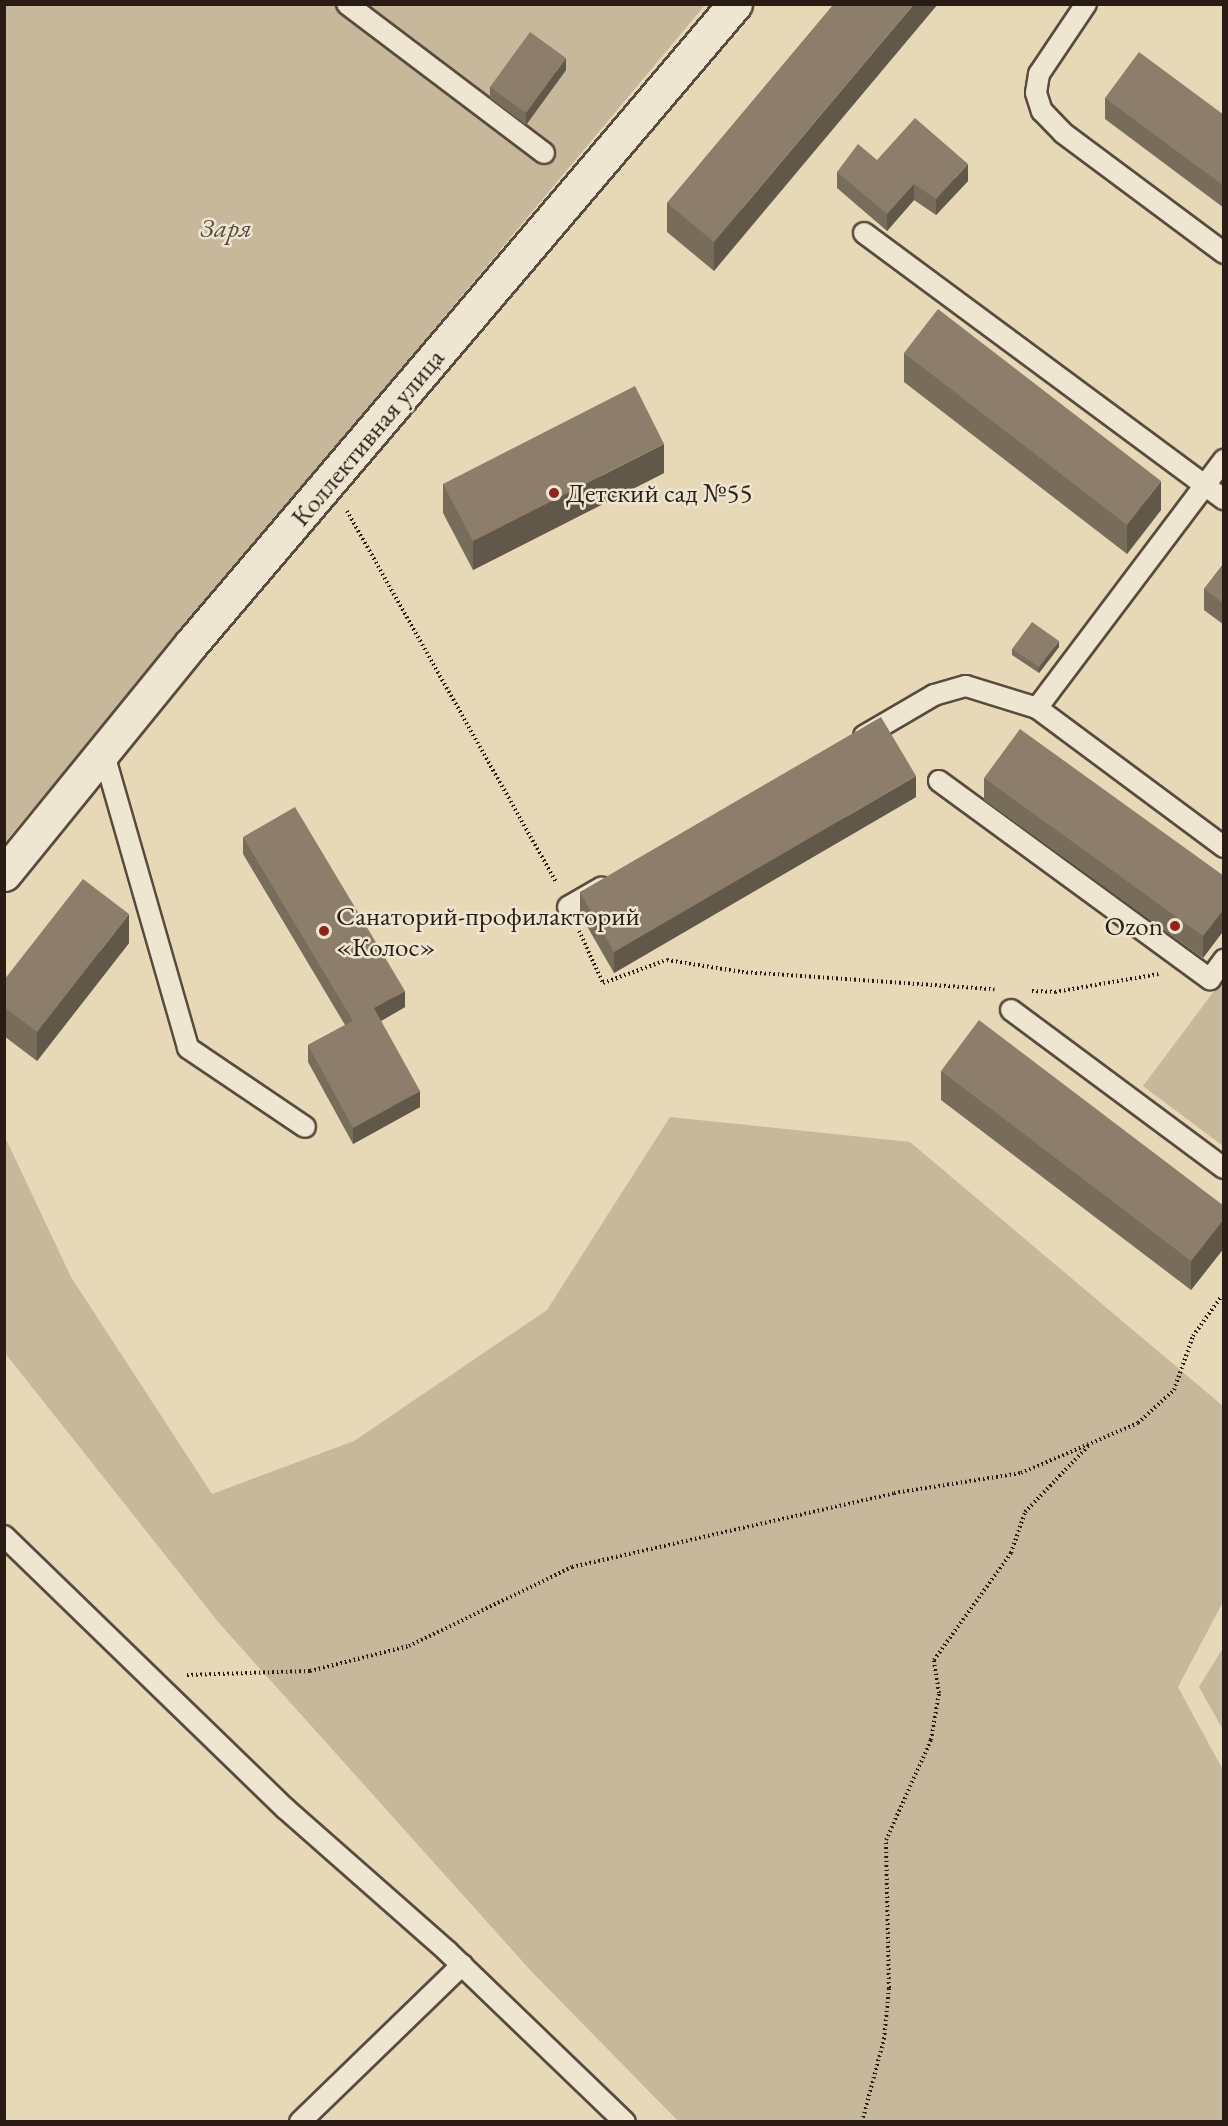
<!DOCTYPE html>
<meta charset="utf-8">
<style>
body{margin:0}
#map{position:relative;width:1228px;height:2126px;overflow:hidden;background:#e7d8b8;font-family:"EB Garamond",serif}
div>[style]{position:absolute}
.green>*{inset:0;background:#c7b89c}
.path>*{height:4px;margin-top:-2px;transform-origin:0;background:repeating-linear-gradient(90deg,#2a1c15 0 1.5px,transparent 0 4.5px)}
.roads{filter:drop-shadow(2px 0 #594b3e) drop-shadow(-2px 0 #594b3e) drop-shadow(0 2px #594b3e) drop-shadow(0 -2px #594b3e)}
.lane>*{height:20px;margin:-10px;padding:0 10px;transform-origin:10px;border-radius:10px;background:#efe6d1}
.street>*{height:33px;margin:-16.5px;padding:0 16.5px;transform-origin:16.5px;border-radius:16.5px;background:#efe6d1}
.wall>*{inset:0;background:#786c5b}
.shaded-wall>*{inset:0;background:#62584a}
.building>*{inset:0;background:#8c7e6a}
.dots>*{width:16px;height:16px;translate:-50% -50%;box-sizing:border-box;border:3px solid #efe6d1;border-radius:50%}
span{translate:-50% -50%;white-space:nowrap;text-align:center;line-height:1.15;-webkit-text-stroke:5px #efe6d1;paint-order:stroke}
.park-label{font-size:27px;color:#594b3e;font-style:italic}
.street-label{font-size:27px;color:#2a1c15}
.poi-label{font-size:27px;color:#2a1c15}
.left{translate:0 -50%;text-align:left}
.right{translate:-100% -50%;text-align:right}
.frame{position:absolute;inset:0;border:6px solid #2a1c15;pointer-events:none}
</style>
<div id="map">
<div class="green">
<i style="clip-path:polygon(5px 5px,705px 5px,5px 842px)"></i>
<i style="clip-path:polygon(1223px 979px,1223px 1146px,1143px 1086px)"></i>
<i style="clip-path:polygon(670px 1117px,910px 1142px,1223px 1406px,1223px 1602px,1178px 1687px,1223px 1770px,1223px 2121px,678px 2121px,531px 1971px,219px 1623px,5px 1353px,5px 1137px,71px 1277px,212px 1494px,354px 1441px,547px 1310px)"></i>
<i style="clip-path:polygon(1223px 1648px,1223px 1730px,1199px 1687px)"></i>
</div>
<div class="path">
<i style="left:347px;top:511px;width:427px;rotate:60.6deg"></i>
<i style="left:579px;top:931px;width:57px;rotate:65.2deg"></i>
<i style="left:603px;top:983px;width:68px;rotate:-19.8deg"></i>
<i style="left:667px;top:960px;width:76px;rotate:9.1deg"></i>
<i style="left:742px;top:972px;width:253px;rotate:3.9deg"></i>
<i style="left:1032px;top:991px;width:23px;rotate:2deg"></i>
<i style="left:1055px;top:992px;width:105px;rotate:-9.9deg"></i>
<i style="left:1224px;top:1291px;width:13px;rotate:90deg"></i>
<i style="left:187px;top:1675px;width:123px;rotate:-1.9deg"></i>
<i style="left:310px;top:1671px;width:102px;rotate:-14.2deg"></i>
<i style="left:409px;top:1646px;width:181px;rotate:-25.9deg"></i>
<i style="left:572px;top:1567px;width:330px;rotate:-12.9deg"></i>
<i style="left:894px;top:1493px;width:129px;rotate:-8.9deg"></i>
<i style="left:1021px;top:1473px;width:127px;rotate:-23.1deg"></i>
<i style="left:1138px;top:1423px;width:49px;rotate:-42.5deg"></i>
<i style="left:1174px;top:1390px;width:57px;rotate:-70.6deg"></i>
<i style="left:1193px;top:1336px;width:48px;rotate:-54.3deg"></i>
<i style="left:862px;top:2122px;width:86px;rotate:-75.2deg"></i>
<i style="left:884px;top:2039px;width:51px;rotate:-84.4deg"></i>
<i style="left:889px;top:1988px;width:148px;rotate:-91.2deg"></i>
<i style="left:886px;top:1840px;width:110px;rotate:-65.8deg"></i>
<i style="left:931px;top:1740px;width:48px;rotate:-80.3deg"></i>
<i style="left:939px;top:1693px;width:33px;rotate:-99deg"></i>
<i style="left:934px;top:1660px;width:132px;rotate:-54.3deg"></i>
<i style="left:1011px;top:1553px;width:43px;rotate:-71.1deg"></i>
<i style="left:1025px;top:1512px;width:93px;rotate:-46.3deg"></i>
</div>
<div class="roads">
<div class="lane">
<i style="left:347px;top:4px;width:247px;rotate:37.1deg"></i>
<i style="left:1086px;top:4px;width:84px;rotate:123.9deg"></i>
<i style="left:1039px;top:74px;width:19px;rotate:99deg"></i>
<i style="left:1036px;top:93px;width:19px;rotate:72deg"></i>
<i style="left:1042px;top:111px;width:30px;rotate:46deg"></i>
<i style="left:1063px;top:133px;width:201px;rotate:36.7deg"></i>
<i style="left:864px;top:233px;width:448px;rotate:36.5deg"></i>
<i style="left:1037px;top:708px;width:233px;rotate:36.6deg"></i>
<i style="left:864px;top:736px;width:81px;rotate:-30.4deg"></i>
<i style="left:934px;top:695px;width:33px;rotate:-16deg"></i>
<i style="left:966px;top:686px;width:74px;rotate:17.2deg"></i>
<i style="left:1037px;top:708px;width:311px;rotate:-53deg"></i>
<i style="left:103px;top:751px;width:309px;rotate:74deg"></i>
<i style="left:188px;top:1048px;width:141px;rotate:34deg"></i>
<i style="left:939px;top:781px;width:336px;rotate:36.2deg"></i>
<i style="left:1210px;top:979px;width:24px;rotate:-54deg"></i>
<i style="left:568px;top:907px;width:39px;rotate:-30deg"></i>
<i style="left:1011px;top:1010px;width:265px;rotate:36.6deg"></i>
<i style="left:4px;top:1536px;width:392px;rotate:44.1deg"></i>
<i style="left:286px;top:1809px;width:215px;rotate:41.4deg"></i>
<i style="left:447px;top:1951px;width:247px;rotate:43.9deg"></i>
<i style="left:300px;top:2122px;width:226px;rotate:-44.1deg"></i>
</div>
<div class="street">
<i style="left:4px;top:874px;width:296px;rotate:-50.9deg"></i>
<i style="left:191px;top:644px;width:840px;rotate:-49.64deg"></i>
</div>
</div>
<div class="wall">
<i style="clip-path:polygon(834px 4px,714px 271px,667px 232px,667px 203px)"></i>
<i style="clip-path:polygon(566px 70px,526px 125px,490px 98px,490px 87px)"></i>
<i style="clip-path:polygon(1105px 98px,1224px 115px,1224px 208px,1105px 119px)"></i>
<i style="clip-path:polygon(877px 160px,968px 181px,936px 215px,914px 200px,887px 231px,837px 188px,837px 172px)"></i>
<i style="clip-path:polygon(904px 353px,1161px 510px,1127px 554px,904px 382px)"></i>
<i style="clip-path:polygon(664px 473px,473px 570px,443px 513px,443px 484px)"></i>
<i style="clip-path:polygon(1224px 563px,1224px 625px,1204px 610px,1204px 589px)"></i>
<i style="clip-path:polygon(1059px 647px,1039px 673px,1012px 655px,1012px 649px)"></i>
<i style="clip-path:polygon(984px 778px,1224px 876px,1224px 930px,1203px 958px,984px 800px)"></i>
<i style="clip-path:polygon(916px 797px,614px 973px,580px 914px,580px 892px)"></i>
<i style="clip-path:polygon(243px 837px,405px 1007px,381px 1021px,420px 1107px,353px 1144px,308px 1062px,308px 1045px,345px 1025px,243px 854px)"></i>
<i style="clip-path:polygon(129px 943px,37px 1061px,4px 1036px,4px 980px)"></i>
<i style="clip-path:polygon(941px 1071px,1224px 1206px,1224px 1248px,1191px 1290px,941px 1100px)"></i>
</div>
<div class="shaded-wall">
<i style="clip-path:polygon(914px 4px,938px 4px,714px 271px,714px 242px)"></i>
<i style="clip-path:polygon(566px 58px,566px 70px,526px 125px,526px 113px)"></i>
<i style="clip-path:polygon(968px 164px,968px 181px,936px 215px,936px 199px)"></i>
<i style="clip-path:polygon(914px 184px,914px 200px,887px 231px,887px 214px)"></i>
<i style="clip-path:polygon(664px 444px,664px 473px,473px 570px,473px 541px)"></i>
<i style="clip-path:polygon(1161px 481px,1161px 510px,1127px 554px,1127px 525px)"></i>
<i style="clip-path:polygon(1059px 641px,1059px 647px,1039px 673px,1039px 667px)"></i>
<i style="clip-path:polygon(916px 776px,916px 797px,614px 973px,614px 952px)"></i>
<i style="clip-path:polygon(1224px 909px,1224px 930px,1203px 958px,1203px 936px)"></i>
<i style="clip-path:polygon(129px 914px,129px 943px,37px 1061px,37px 1032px)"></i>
<i style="clip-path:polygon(405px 991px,405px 1007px,374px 1025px,374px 1008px)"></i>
<i style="clip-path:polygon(420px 1091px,420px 1107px,353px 1144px,353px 1128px)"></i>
<i style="clip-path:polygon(1224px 1219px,1224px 1248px,1191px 1290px,1191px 1261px)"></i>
</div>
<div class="building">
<i style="clip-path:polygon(834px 4px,914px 4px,714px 242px,667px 203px)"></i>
<i style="clip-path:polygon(530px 32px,566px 58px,526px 113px,490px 87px)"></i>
<i style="clip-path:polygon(1139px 52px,1224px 115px,1224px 186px,1105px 98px)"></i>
<i style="clip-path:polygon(915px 118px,968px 164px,936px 199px,914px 184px,887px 214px,837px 172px,858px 144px,877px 160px)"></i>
<i style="clip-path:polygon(938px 309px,1161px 481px,1127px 525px,904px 353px)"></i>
<i style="clip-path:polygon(635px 386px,664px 444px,473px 541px,443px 484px)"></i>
<i style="clip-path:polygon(1224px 563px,1224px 604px,1204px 589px)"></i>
<i style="clip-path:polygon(1032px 622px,1059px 641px,1039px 667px,1012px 649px)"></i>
<i style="clip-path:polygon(881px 717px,916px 776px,614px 952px,580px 892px)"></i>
<i style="clip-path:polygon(1020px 729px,1224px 876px,1224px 909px,1203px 936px,984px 778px)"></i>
<i style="clip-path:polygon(295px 807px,405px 991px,374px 1008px,420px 1091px,353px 1128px,308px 1045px,353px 1021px,243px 837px)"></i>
<i style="clip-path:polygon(83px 879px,129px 914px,37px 1032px,4px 1007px,4px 980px)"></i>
<i style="clip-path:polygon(979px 1020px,1224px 1206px,1224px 1219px,1191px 1261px,941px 1071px)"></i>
</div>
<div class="dots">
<i style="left:554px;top:493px;background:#8f2418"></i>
<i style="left:1175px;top:926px;background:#8f2418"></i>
<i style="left:324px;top:931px;background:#8f2418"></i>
</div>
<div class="park-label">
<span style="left:226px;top:228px">Заря</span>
</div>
<div class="street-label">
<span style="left:367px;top:437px;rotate:-50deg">Коллективная улица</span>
</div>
<div class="poi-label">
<span class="left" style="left:566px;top:493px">Детский сад №55</span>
<span class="left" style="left:336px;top:931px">Санаторий-профилакторий<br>«Колос»</span>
<span class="right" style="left:1163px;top:926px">Ozon</span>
</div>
<div class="frame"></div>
</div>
